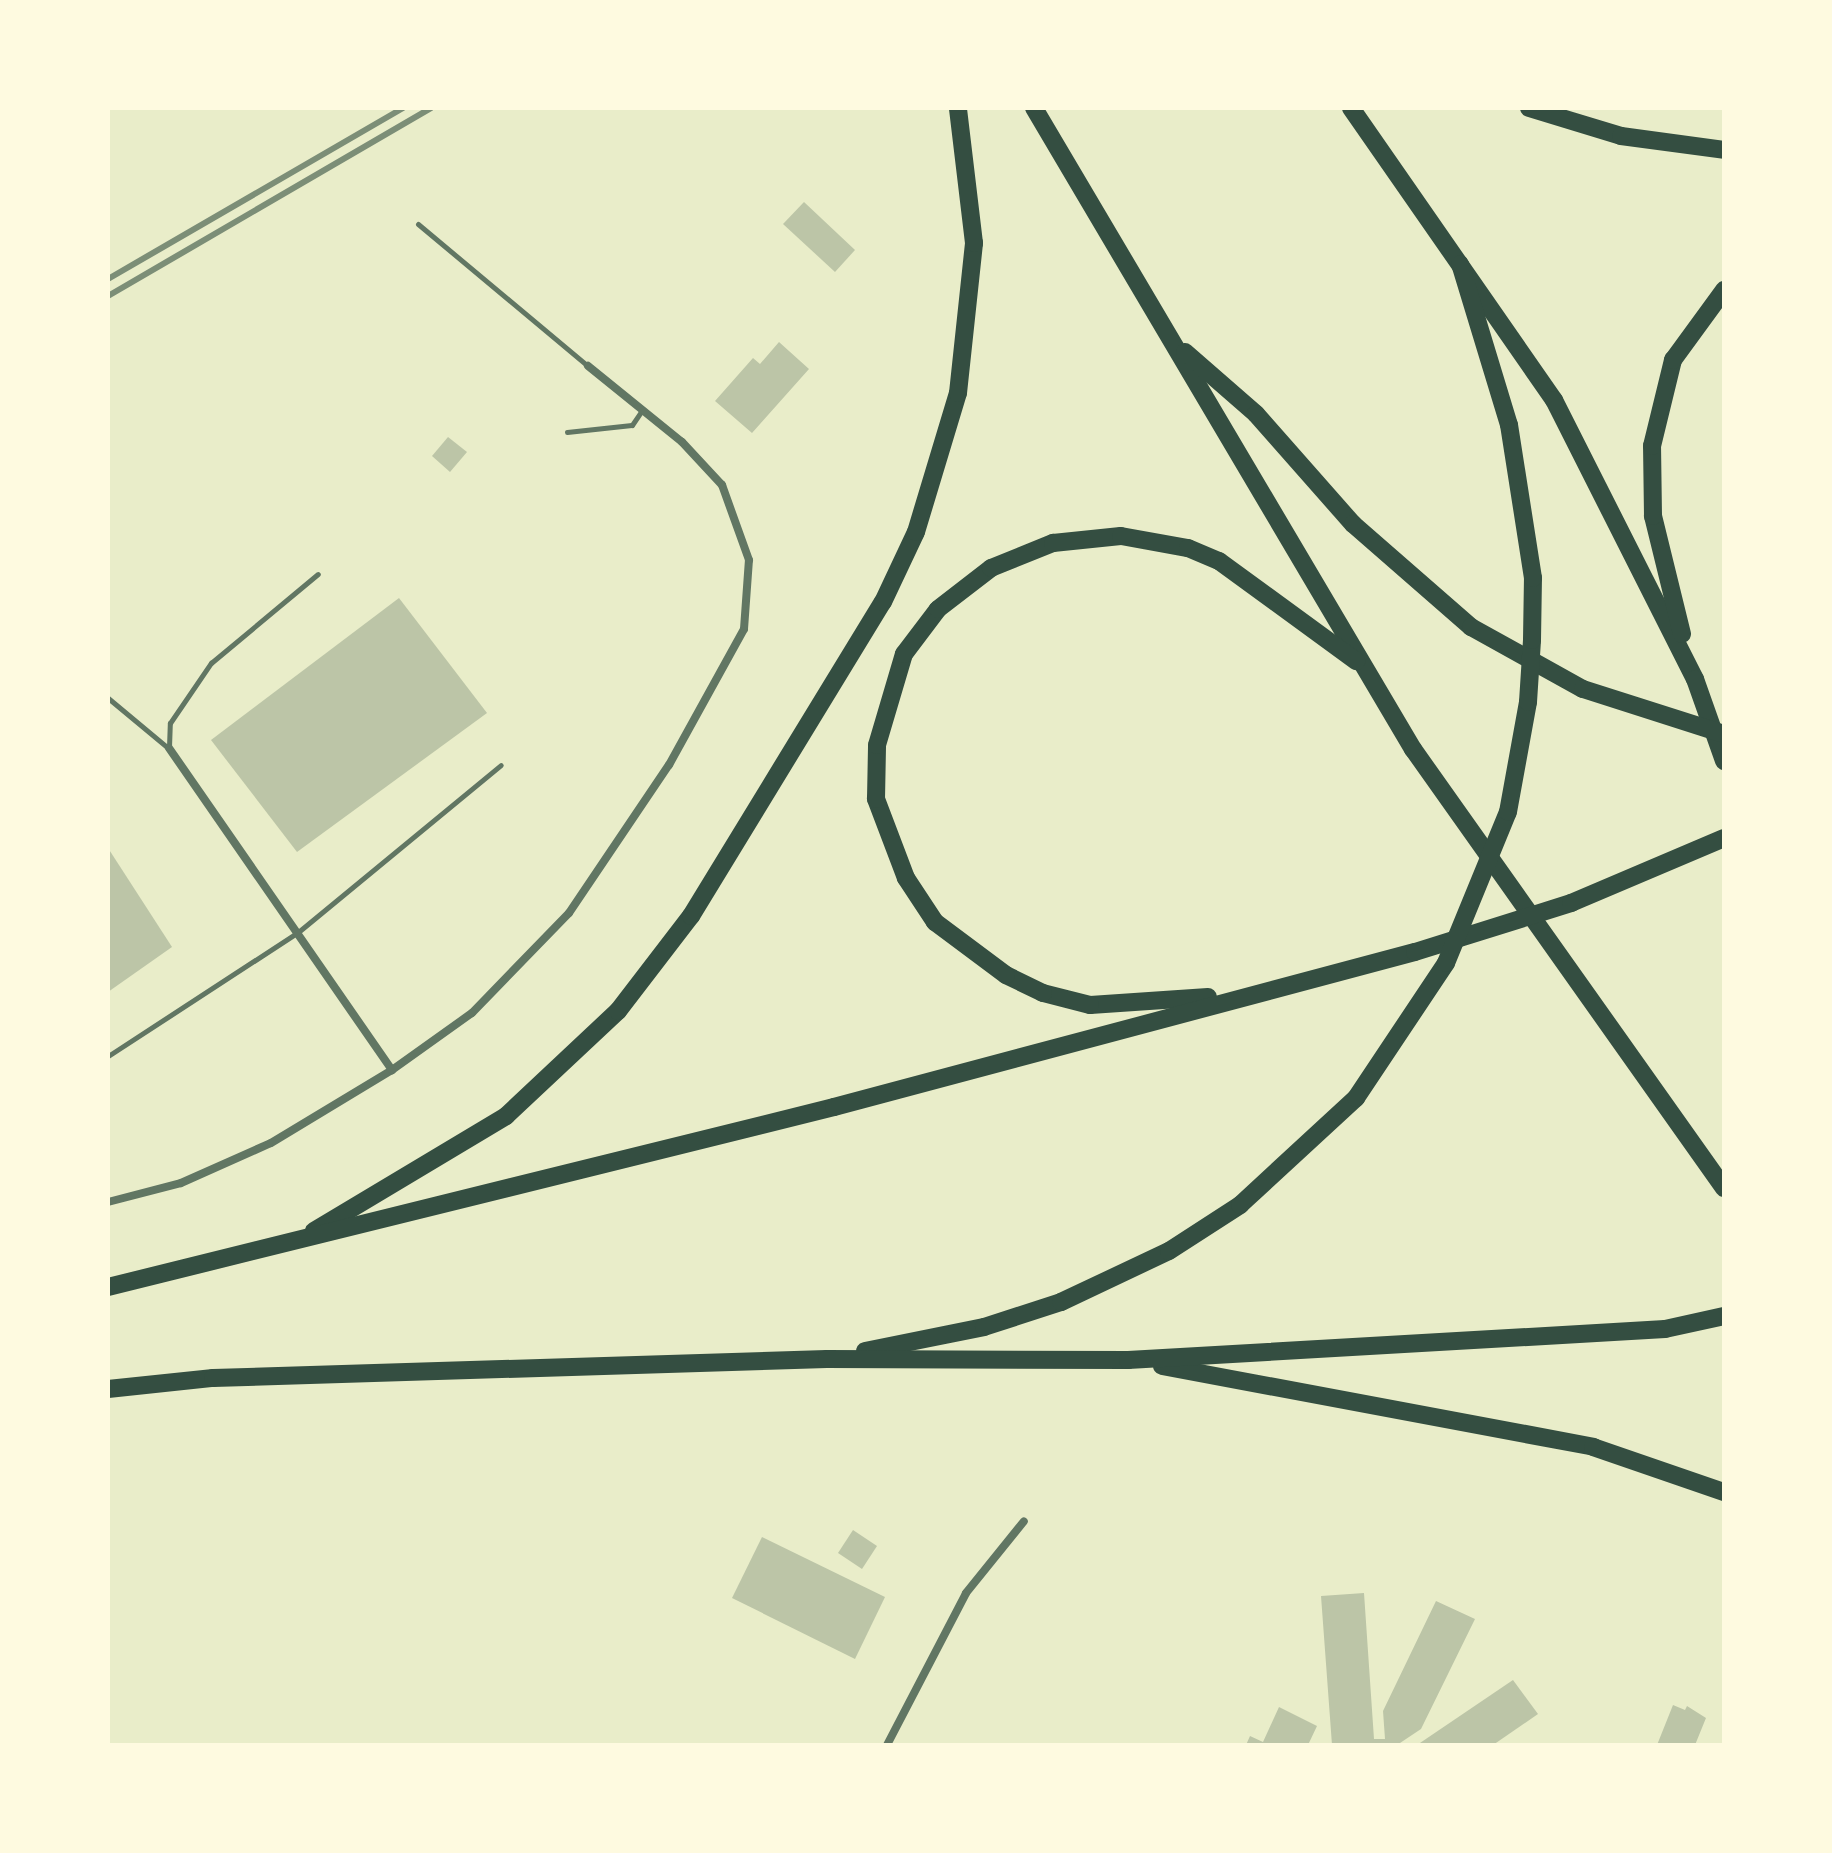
<!DOCTYPE html>
<style>
body{margin:0}
#map{position:relative;width:1832px;height:1853px;overflow:hidden;background:#e9edc9;font-family:"Source Sans 3",sans-serif}
div>[style]{position:absolute}
.building>*{inset:0;background:#bcc5a7}
.service>*{height:5px;margin:-2.5px;padding:0 2.5px;transform-origin:2.5px;border-radius:2.5px;background:#617663}
.minor>*{height:8px;margin:-4px;padding:0 4px;transform-origin:4px;border-radius:4px;background:#617663}
.motorway>*{height:18px;margin:-9px;padding:0 9px;transform-origin:9px;border-radius:9px;background:#344e41}
.rail>*{height:6px;margin:-3px;padding:0 3px;transform-origin:3px;border-radius:3px;background:#7c8e77}
span{translate:-50% -50%;white-space:nowrap;text-align:center;line-height:1.15;-webkit-text-stroke:6px #fefae0;paint-order:stroke}
.frame{position:absolute;inset:0;border:110px solid #fefae0;pointer-events:none}
</style>
<div id="map">
<div class="building">
<i style="clip-path:polygon(804px 202px,855px 250px,835px 272px,783px 224px)"></i>
<i style="clip-path:polygon(779px 342px,809px 369px,752px 433px,715px 401px,753px 358px,760px 364px)"></i>
<i style="clip-path:polygon(448px 437px,467px 452px,450px 472px,432px 456px)"></i>
<i style="clip-path:polygon(399px 598px,487px 713px,297px 852px,211px 740px)"></i>
<i style="clip-path:polygon(108px 848px,172px 947px,108px 992px)"></i>
<i style="clip-path:polygon(853px 1530px,877px 1546px,862px 1569px,838px 1553px)"></i>
<i style="clip-path:polygon(762px 1537px,885px 1597px,855px 1659px,732px 1598px)"></i>
<i style="clip-path:polygon(1364px 1593px,1374px 1739px,1385px 1739px,1383px 1711px,1436px 1601px,1475px 1619px,1421px 1729px,1397px 1745px,1332px 1745px,1321px 1596px)"></i>
<i style="clip-path:polygon(1513px 1680px,1538px 1714px,1493px 1745px,1417px 1745px)"></i>
<i style="clip-path:polygon(1673px 1705px,1685px 1710px,1687px 1706px,1706px 1718px,1695px 1745px,1657px 1745px)"></i>
<i style="clip-path:polygon(1279px 1707px,1317px 1726px,1308px 1745px,1246px 1745px,1250px 1736px,1263px 1742px)"></i>
</div>
<div class="service">
<i style="left:418px;top:224px;width:222px;rotate:39.9deg"></i>
<i style="left:567px;top:432px;width:65px;rotate:-6.1deg"></i>
<i style="left:632px;top:425px;width:18px;rotate:-56deg"></i>
<i style="left:108px;top:698px;width:78px;rotate:39.8deg"></i>
<i style="left:169px;top:747px;width:24px;rotate:-88deg"></i>
<i style="left:170px;top:723px;width:73px;rotate:-55.7deg"></i>
<i style="left:211px;top:663px;width:139px;rotate:-39.8deg"></i>
<i style="left:108px;top:1056px;width:225px;rotate:-33.1deg"></i>
<i style="left:297px;top:933px;width:264px;rotate:-39.5deg"></i>
</div>
<div class="minor">
<i style="left:169px;top:748px;width:392px;rotate:55.3deg"></i>
<i style="left:108px;top:1202px;width:75px;rotate:-14.6deg"></i>
<i style="left:181px;top:1183px;width:98px;rotate:-24deg"></i>
<i style="left:271px;top:1143px;width:141px;rotate:-31.1deg"></i>
<i style="left:392px;top:1070px;width:98px;rotate:-35.5deg"></i>
<i style="left:472px;top:1013px;width:139px;rotate:-45.9deg"></i>
<i style="left:569px;top:913px;width:179px;rotate:-56deg"></i>
<i style="left:669px;top:765px;width:155px;rotate:-61.1deg"></i>
<i style="left:744px;top:629px;width:69px;rotate:-85.9deg"></i>
<i style="left:749px;top:560px;width:80px;rotate:-109.8deg"></i>
<i style="left:722px;top:485px;width:59px;rotate:-132.9deg"></i>
<i style="left:682px;top:442px;width:121px;rotate:-141deg"></i>
<i style="left:887px;top:1745px;width:171px;rotate:-62.5deg"></i>
<i style="left:966px;top:1593px;width:92px;rotate:-51.1deg"></i>
</div>
<div class="motorway">
<i style="left:1034px;top:108px;width:745px;rotate:59.41deg"></i>
<i style="left:1413px;top:749px;width:538px;rotate:54.69deg"></i>
<i style="left:1351px;top:108px;width:356px;rotate:55.2deg"></i>
<i style="left:1554px;top:400px;width:313px;rotate:63.2deg"></i>
<i style="left:1695px;top:679px;width:87px;rotate:70.5deg"></i>
<i style="left:1529px;top:108px;width:96px;rotate:16.9deg"></i>
<i style="left:1621px;top:136px;width:104px;rotate:7.7deg"></i>
<i style="left:1185px;top:352px;width:94px;rotate:41.1deg"></i>
<i style="left:1256px;top:414px;width:147px;rotate:48.6deg"></i>
<i style="left:1353px;top:524px;width:157px;rotate:41.1deg"></i>
<i style="left:1471px;top:627px;width:128px;rotate:29deg"></i>
<i style="left:1583px;top:689px;width:145px;rotate:17.7deg"></i>
<i style="left:1682px;top:634px;width:122px;rotate:-103.8deg"></i>
<i style="left:1653px;top:516px;width:70px;rotate:-90.8deg"></i>
<i style="left:1652px;top:446px;width:89px;rotate:-76.3deg"></i>
<i style="left:1673px;top:360px;width:87px;rotate:-53.9deg"></i>
<i style="left:1208px;top:997px;width:118px;rotate:176.1deg"></i>
<i style="left:1090px;top:1005px;width:49px;rotate:-165.7deg"></i>
<i style="left:1043px;top:993px;width:41px;rotate:-154.1deg"></i>
<i style="left:1006px;top:975px;width:89px;rotate:-143.3deg"></i>
<i style="left:935px;top:922px;width:53px;rotate:-123.4deg"></i>
<i style="left:906px;top:878px;width:85px;rotate:-110.8deg"></i>
<i style="left:876px;top:799px;width:54px;rotate:-88.9deg"></i>
<i style="left:877px;top:745px;width:95px;rotate:-73.5deg"></i>
<i style="left:904px;top:654px;width:56px;rotate:-52.9deg"></i>
<i style="left:938px;top:609px;width:67px;rotate:-37.7deg"></i>
<i style="left:991px;top:568px;width:67px;rotate:-22deg"></i>
<i style="left:1053px;top:543px;width:68px;rotate:-5.9deg"></i>
<i style="left:1121px;top:536px;width:68px;rotate:10.2deg"></i>
<i style="left:1188px;top:548px;width:34px;rotate:23deg"></i>
<i style="left:1219px;top:561px;width:170px;rotate:36.1deg"></i>
<i style="left:314px;top:1231px;width:224px;rotate:-30.9deg"></i>
<i style="left:506px;top:1116px;width:154px;rotate:-43.2deg"></i>
<i style="left:618px;top:1011px;width:120px;rotate:-52.5deg"></i>
<i style="left:691px;top:916px;width:368px;rotate:-58.6deg"></i>
<i style="left:883px;top:602px;width:77px;rotate:-64.8deg"></i>
<i style="left:916px;top:532px;width:145px;rotate:-73.2deg"></i>
<i style="left:958px;top:393px;width:151px;rotate:-83.9deg"></i>
<i style="left:974px;top:243px;width:136px;rotate:-96.8deg"></i>
<i style="left:108px;top:1287px;width:748px;rotate:-13.92deg"></i>
<i style="left:834px;top:1107px;width:601px;rotate:-14.94deg"></i>
<i style="left:1415px;top:952px;width:164px;rotate:-17.4deg"></i>
<i style="left:1571px;top:903px;width:166px;rotate:-23deg"></i>
<i style="left:865px;top:1351px;width:121px;rotate:-11.4deg"></i>
<i style="left:984px;top:1327px;width:81px;rotate:-18deg"></i>
<i style="left:1061px;top:1302px;width:119px;rotate:-25.3deg"></i>
<i style="left:1169px;top:1251px;width:85px;rotate:-32.9deg"></i>
<i style="left:1240px;top:1205px;width:158px;rotate:-42.7deg"></i>
<i style="left:1356px;top:1098px;width:162px;rotate:-56.3deg"></i>
<i style="left:1446px;top:963px;width:163px;rotate:-67.7deg"></i>
<i style="left:1508px;top:812px;width:112px;rotate:-79.7deg"></i>
<i style="left:1528px;top:702px;width:62px;rotate:-86.3deg"></i>
<i style="left:1532px;top:640px;width:62px;rotate:-89.1deg"></i>
<i style="left:1533px;top:578px;width:155px;rotate:-98.9deg"></i>
<i style="left:1509px;top:425px;width:168px;rotate:-106.9deg"></i>
<i style="left:1162px;top:1366px;width:439px;rotate:10.6deg"></i>
<i style="left:1593px;top:1447px;width:139px;rotate:19deg"></i>
<i style="left:108px;top:1389px;width:106px;rotate:-6deg"></i>
<i style="left:213px;top:1378px;width:614px;rotate:-1.77deg"></i>
<i style="left:827px;top:1359px;width:301px;rotate:0.2deg"></i>
<i style="left:1128px;top:1360px;width:538px;rotate:-3.3deg"></i>
<i style="left:1665px;top:1329px;width:60px;rotate:-12.4deg"></i>
</div>
<div class="rail">
<i style="left:108px;top:279px;width:341px;rotate:-30.1deg"></i>
<i style="left:108px;top:296px;width:374px;rotate:-30.2deg"></i>
</div>
<div class="frame"></div>
</div>
